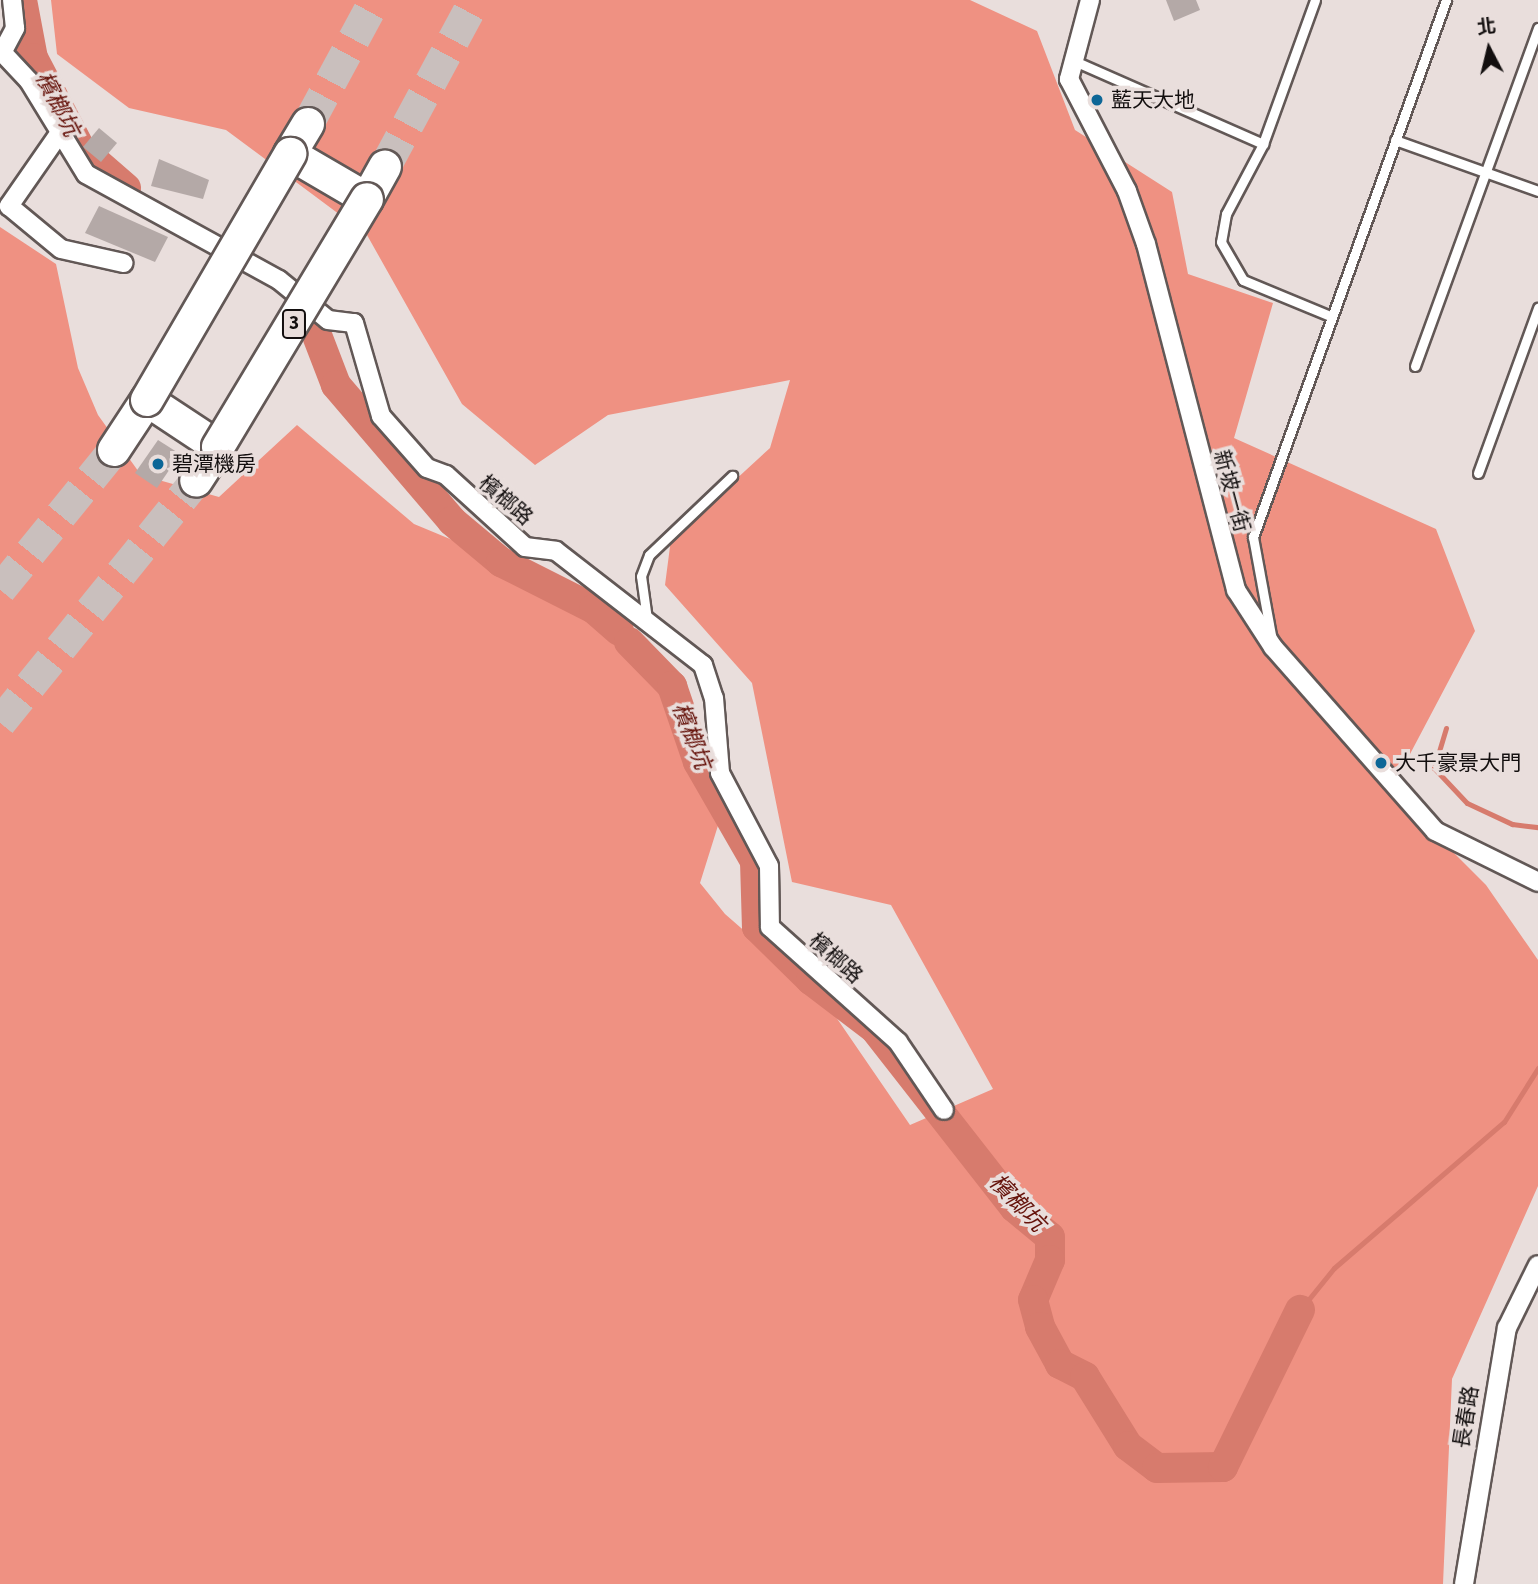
<!DOCTYPE html>
<meta charset="utf-8">
<style>
body{margin:0}
#map{position:relative;width:1538px;height:1584px;overflow:hidden;background:#e9dedc;font-family:"Source Sans 3","Noto Sans TC",sans-serif}
div>[style]{position:absolute}
.forest>*{inset:0;background:#ef9182}
.stream>*{height:5px;margin:-2.5px;padding:0 2.5px;transform-origin:2.5px;border-radius:2.5px;background:#d77b6d}
.river>*{height:30px;margin:-15px;padding:0 15px;transform-origin:15px;border-radius:15px;background:#d77b6d}
.building>*{inset:0;background:#b4a9a7}
.highway-tunnel>*{height:32px;margin-top:-16px;transform-origin:0;background:repeating-linear-gradient(90deg,#c9bfbd 0 32px,transparent 0 48px)}
.roads{filter:drop-shadow(2px 0 #625856) drop-shadow(-2px 0 #625856) drop-shadow(0 2px #625856) drop-shadow(0 -2px #625856)}
.lane>*{height:9px;margin:-4.5px;padding:0 4.5px;transform-origin:4.5px;border-radius:4.5px;background:#fff}
.street>*{height:18px;margin:-9px;padding:0 9px;transform-origin:9px;border-radius:9px;background:#fff}
.highway>*{height:32px;margin:-16px;padding:0 16px;transform-origin:16px;border-radius:16px;background:#fff}
.bridges{filter:drop-shadow(2px 0 #625856) drop-shadow(-2px 0 #625856) drop-shadow(0 2px #625856) drop-shadow(0 -2px #625856)}
.highway-bridge>*{height:32px;margin:-16px;padding:0 16px;transform-origin:16px;border-radius:16px;background:#fff}
.dots>*{width:19px;height:19px;translate:-50% -50%;box-sizing:border-box;border:4px solid #e9dedc;border-radius:50%}
span{translate:-50% -50%;white-space:nowrap;text-align:center;line-height:1.15;-webkit-text-stroke:7px #e9dedc;paint-order:stroke}
.shield-label span{padding:2px 5px;background:#e9dedc;border:2px solid;border-radius:5px;-webkit-text-stroke-width:0}
.shield-label{font-size:19px;color:#130f0f;font-weight:700}
.poi-label{font-size:21px;color:#130f0f}
.left{translate:0 -50%;text-align:left}
.street-label{font-size:21px;color:#130f0f}
.water-label{font-size:23px;color:#65120a;font-style:italic}
.north{position:absolute;left:1454px;top:14px;width:70px;height:70px;-webkit-text-stroke:5px #e9dedc;paint-order:stroke;rotate:353deg;font-size:19px;font-weight:700;line-height:28px;text-align:center;color:#130f0f}
.north::after{content:'';display:block;margin:auto;width:24px;height:32px;background:#130f0f;clip-path:polygon(50% 0,100% 100%,50% 72%,0 100%)}
</style>
<div id="map">
<div class="forest">
<i style="clip-path:polygon(51px 0,970px 0,1037px 31px,1075px 130px,1172px 192px,1188px 274px,1273px 303px,1234px 438px,1436px 529px,1475px 631px,1391px 790px,1486px 885px,1538px 960px,1538px 1186px,1452px 1379px,1443px 1584px,0 1584px,0 227px,56px 264px,78px 368px,98px 415px,141px 475px,219px 497px,297px 425px,414px 524px,503px 561px,655px 649px,721px 816px,700px 883px,725px 914px,825px 1001px,910px 1125px,993px 1089px,891px 905px,792px 882px,752px 683px,665px 585px,671px 539px,770px 448px,790px 380px,608px 415px,535px 465px,462px 404px,367px 235px,226px 130px,129px 108px,57px 54px)"></i>
</div>
<div class="stream">
<i style="left:1446px;top:728px;width:42px;rotate:106.7deg"></i>
<i style="left:1434px;top:768px;width:48px;rotate:46.7deg"></i>
<i style="left:1467px;top:803px;width:50px;rotate:25deg"></i>
<i style="left:1512px;top:824px;width:26px;rotate:7deg"></i>
<i style="left:1300px;top:1310px;width:54px;rotate:-51deg"></i>
<i style="left:1334px;top:1268px;width:224px;rotate:-40.7deg"></i>
<i style="left:1504px;top:1122px;width:64px;rotate:-57.8deg"></i>
</div>
<div class="river">
<i style="left:22px;top:0;width:59px;rotate:79.3deg"></i>
<i style="left:33px;top:58px;width:102px;rotate:62.4deg"></i>
<i style="left:80px;top:148px;width:61px;rotate:41deg"></i>
<i style="left:318px;top:338px;width:50px;rotate:69deg"></i>
<i style="left:336px;top:385px;width:179px;rotate:49.5deg"></i>
<i style="left:452px;top:521px;width:64px;rotate:39.9deg"></i>
<i style="left:501px;top:562px;width:104px;rotate:26.8deg"></i>
<i style="left:594px;top:609px;width:33px;rotate:41deg"></i>
<i style="left:629px;top:642px;width:62px;rotate:45.7deg"></i>
<i style="left:672px;top:686px;width:80px;rotate:71.1deg"></i>
<i style="left:698px;top:762px;width:114px;rotate:60.1deg"></i>
<i style="left:755px;top:861px;width:66px;rotate:88.3deg"></i>
<i style="left:757px;top:927px;width:76px;rotate:44.5deg"></i>
<i style="left:811px;top:980px;width:81px;rotate:37.4deg"></i>
<i style="left:875px;top:1029px;width:227px;rotate:52deg"></i>
<i style="left:1015px;top:1208px;width:45px;rotate:39.6deg"></i>
<i style="left:1050px;top:1237px;width:23px;rotate:90deg"></i>
<i style="left:1050px;top:1260px;width:43px;rotate:113deg"></i>
<i style="left:1033px;top:1300px;width:28px;rotate:75deg"></i>
<i style="left:1040px;top:1327px;width:42px;rotate:61.6deg"></i>
<i style="left:1060px;top:1364px;width:28px;rotate:27deg"></i>
<i style="left:1085px;top:1377px;width:81px;rotate:58.1deg"></i>
<i style="left:1128px;top:1446px;width:36px;rotate:37deg"></i>
<i style="left:1157px;top:1468px;width:66px;rotate:-0.9deg"></i>
<i style="left:1223px;top:1467px;width:175px;rotate:-63.9deg"></i>
</div>
<div class="building">
<i style="clip-path:polygon(1166px 0,1196px 0,1200px 10px,1174px 21px)"></i>
<i style="clip-path:polygon(99px 128px,117px 143px,101px 162px,83px 147px)"></i>
<i style="clip-path:polygon(159px 159px,209px 180px,203px 199px,151px 186px)"></i>
<i style="clip-path:polygon(99px 206px,168px 237px,155px 262px,85px 233px)"></i>
<i style="clip-path:polygon(158px 440px,180px 454px,157px 488px,135px 473px)"></i>
</div>
<div class="highway-tunnel">
<i style="left:308px;top:124px;width:141px;rotate:-61.6deg"></i>
<i style="left:385px;top:167px;width:190px;rotate:-61.7deg"></i>
<i style="left:0;top:590px;width:181px;rotate:-50.8deg"></i>
<i style="left:0;top:723px;width:311px;rotate:-51deg"></i>
</div>
<div class="roads">
<div class="lane">
<i style="left:1315px;top:0;width:153px;rotate:109.9deg"></i>
<i style="left:1263px;top:144px;width:79px;rotate:117.9deg"></i>
<i style="left:1226px;top:214px;width:28px;rotate:100deg"></i>
<i style="left:1221px;top:242px;width:44px;rotate:59.9deg"></i>
<i style="left:1243px;top:280px;width:92px;rotate:22.4deg"></i>
<i style="left:1072px;top:60px;width:209px;rotate:23.7deg"></i>
<i style="left:1395px;top:140px;width:152px;rotate:19.6deg"></i>
<i style="left:1415px;top:366px;width:360px;rotate:-70deg"></i>
<i style="left:1478px;top:473px;width:176px;rotate:-70deg"></i>
<i style="left:647px;top:619px;width:43px;rotate:-97.9deg"></i>
<i style="left:641px;top:576px;width:22px;rotate:-69deg"></i>
<i style="left:649px;top:555px;width:115px;rotate:-43.6deg"></i>
<i style="left:1271px;top:635px;width:100px;rotate:-100.4deg"></i>
<i style="left:1253px;top:537px;width:571px;rotate:-70.23deg"></i>
</div>
<div class="street">
<i style="left:1090px;top:0;width:82px;rotate:104.9deg"></i>
<i style="left:1069px;top:79px;width:126px;rotate:62.6deg"></i>
<i style="left:1127px;top:191px;width:56px;rotate:70.3deg"></i>
<i style="left:1146px;top:244px;width:358px;rotate:75.4deg"></i>
<i style="left:1236px;top:590px;width:68px;rotate:57deg"></i>
<i style="left:1273px;top:647px;width:245px;rotate:48.6deg"></i>
<i style="left:1435px;top:831px;width:115px;rotate:26.3deg"></i>
<i style="left:0;top:50px;width:42px;rotate:46.9deg"></i>
<i style="left:29px;top:81px;width:109px;rotate:58.5deg"></i>
<i style="left:86px;top:174px;width:220px;rotate:28.8deg"></i>
<i style="left:279px;top:280px;width:63px;rotate:39.2deg"></i>
<i style="left:328px;top:320px;width:26px;rotate:7deg"></i>
<i style="left:354px;top:323px;width:97px;rotate:73.8deg"></i>
<i style="left:381px;top:416px;width:69px;rotate:48.5deg"></i>
<i style="left:427px;top:468px;width:20px;rotate:20deg"></i>
<i style="left:446px;top:475px;width:107px;rotate:42.3deg"></i>
<i style="left:525px;top:547px;width:31px;rotate:7deg"></i>
<i style="left:556px;top:551px;width:186px;rotate:37.8deg"></i>
<i style="left:703px;top:665px;width:35px;rotate:72deg"></i>
<i style="left:714px;top:698px;width:75px;rotate:85.4deg"></i>
<i style="left:720px;top:773px;width:105px;rotate:62.2deg"></i>
<i style="left:769px;top:866px;width:61px;rotate:89.1deg"></i>
<i style="left:770px;top:927px;width:172px;rotate:41.9deg"></i>
<i style="left:898px;top:1042px;width:82px;rotate:55.9deg"></i>
<i style="left:3px;top:51px;width:26px;rotate:-62deg"></i>
<i style="left:15px;top:28px;width:28px;rotate:-96deg"></i>
<i style="left:59px;top:134px;width:88px;rotate:124.8deg"></i>
<i style="left:9px;top:206px;width:67px;rotate:39.6deg"></i>
<i style="left:61px;top:249px;width:64px;rotate:12.7deg"></i>
<i style="left:1464px;top:1584px;width:260px;rotate:-80.5deg"></i>
<i style="left:1507px;top:1328px;width:70px;rotate:-63.8deg"></i>
</div>
<div class="highway">
<i style="left:308px;top:124px;width:35px;rotate:121deg"></i>
<i style="left:290px;top:154px;width:89px;rotate:30.3deg"></i>
<i style="left:367px;top:199px;width:37px;rotate:-61deg"></i>
<i style="left:114px;top:450px;width:60px;rotate:-56.6deg"></i>
<i style="left:147px;top:400px;width:85px;rotate:33.5deg"></i>
<i style="left:218px;top:447px;width:40px;rotate:122.9deg"></i>
</div>
</div>
<div class="bridges">
<div class="highway-bridge">
<i style="left:147px;top:400px;width:285px;rotate:-59.8deg"></i>
<i style="left:218px;top:447px;width:289px;rotate:-59deg"></i>
</div>
</div>
<div class="dots">
<i style="left:1097px;top:100px;background:#0d6797"></i>
<i style="left:158px;top:464px;background:#0d6797"></i>
<i style="left:1381px;top:763px;background:#0d6797"></i>
</div>
<div class="shield-label">
<span style="left:294px;top:324px">3</span>
</div>
<div class="poi-label">
<span class="left" style="left:1111px;top:100px">藍天大地</span>
<span class="left" style="left:172px;top:464px">碧潭機房</span>
<span class="left" style="left:1395px;top:763px">大千豪景大門</span>
</div>
<div class="street-label">
<span style="left:1232px;top:491px;rotate:75deg">新坡一街</span>
<span style="left:506px;top:500px;rotate:41deg">檳榔路</span>
<span style="left:836px;top:958px;rotate:42deg">檳榔路</span>
<span style="left:1466px;top:1417px;rotate:-81deg">長春路</span>
</div>
<div class="water-label">
<span style="left:57px;top:104px;rotate:63deg">檳榔坑</span>
<span style="left:691px;top:736px;rotate:69deg">檳榔坑</span>
<span style="left:1017px;top:1203px;rotate:46deg">檳榔坑</span>
</div>
<div class="north">北</div>
</div>
